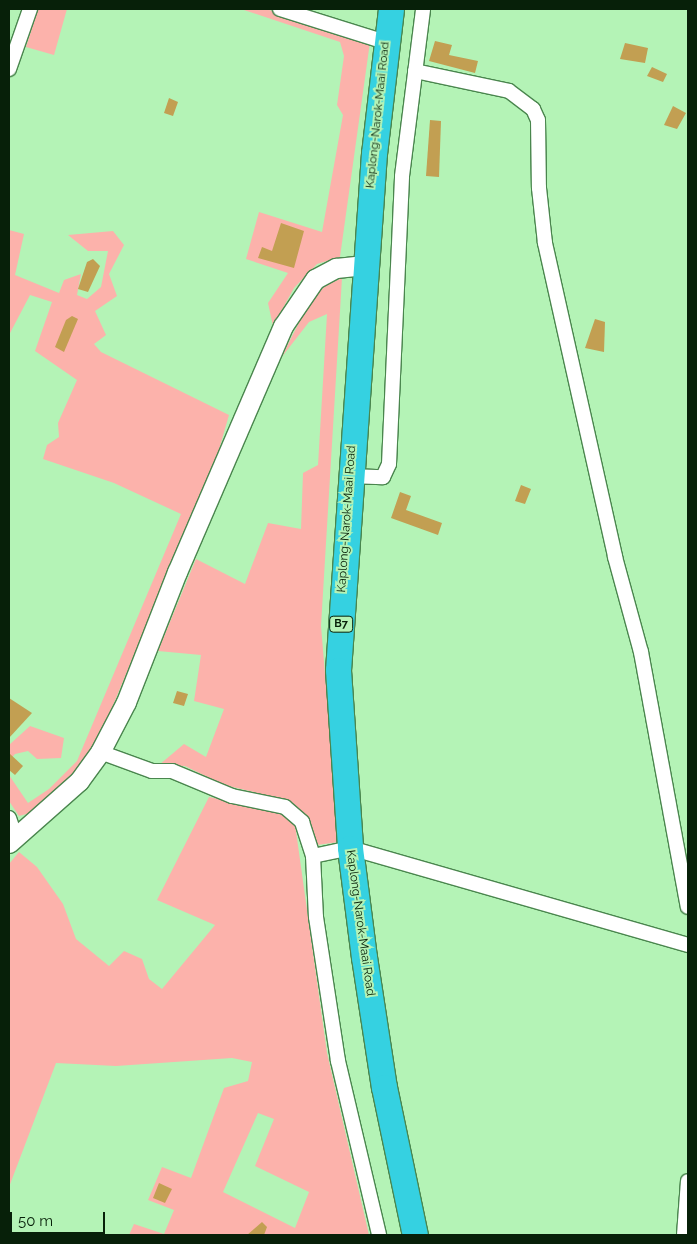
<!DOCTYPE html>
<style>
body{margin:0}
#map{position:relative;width:697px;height:1244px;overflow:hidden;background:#b4f3b6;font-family:Raleway,sans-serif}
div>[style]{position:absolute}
.green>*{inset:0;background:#fcb2ab}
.building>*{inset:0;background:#c29f52}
.roads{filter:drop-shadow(1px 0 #4a864e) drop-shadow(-1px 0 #4a864e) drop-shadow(0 1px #4a864e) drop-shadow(0 -1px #4a864e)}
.street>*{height:14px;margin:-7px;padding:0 7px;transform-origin:7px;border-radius:7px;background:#fff}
.secondary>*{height:19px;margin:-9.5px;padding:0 9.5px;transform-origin:9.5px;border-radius:9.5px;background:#fff}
.highway>*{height:25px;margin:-12.5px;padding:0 12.5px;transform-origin:12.5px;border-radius:12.5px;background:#35d1e1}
span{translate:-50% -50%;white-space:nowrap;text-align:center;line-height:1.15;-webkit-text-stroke:4px #b4f3b6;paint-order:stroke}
.shield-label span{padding:1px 4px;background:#b4f3b6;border:1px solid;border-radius:4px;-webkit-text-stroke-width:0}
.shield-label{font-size:11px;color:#072009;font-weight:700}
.street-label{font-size:12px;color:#072009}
.frame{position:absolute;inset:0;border:10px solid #072009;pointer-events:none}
.scale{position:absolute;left:10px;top:1212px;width:95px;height:22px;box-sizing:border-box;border:2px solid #072009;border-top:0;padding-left:6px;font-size:15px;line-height:18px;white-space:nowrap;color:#072009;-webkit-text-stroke:4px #b4f3b6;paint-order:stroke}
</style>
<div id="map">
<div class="green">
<i style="clip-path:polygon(38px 9px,67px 9px,54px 55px,26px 47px)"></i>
<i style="clip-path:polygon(241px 9px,266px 9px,370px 42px,340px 257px,317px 264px,294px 288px,273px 326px,268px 303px,288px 273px,246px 259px,259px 212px,322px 232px,343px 115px,337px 105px,344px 56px,340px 42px)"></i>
<i style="clip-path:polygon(9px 230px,24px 234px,15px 275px,59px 293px,64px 280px,81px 274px,77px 295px,87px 299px,101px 287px,108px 251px,88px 251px,68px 235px,113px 231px,124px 245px,109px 274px,117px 296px,95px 311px,106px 335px,94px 344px,101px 352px,229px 415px,218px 453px,94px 751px,61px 793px,34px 812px,19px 816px,9px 801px,9px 775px,28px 803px,49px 789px,77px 761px,181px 514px,114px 483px,43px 459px,47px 445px,59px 437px,58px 423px,77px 380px,35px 351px,52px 302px,30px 295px,9px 335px)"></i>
<i style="clip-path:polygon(342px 278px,321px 626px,339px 842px,317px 845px,308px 818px,287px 800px,224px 785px,185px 766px,159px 765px,184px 744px,206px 757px,224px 709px,194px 701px,201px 655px,158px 651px,196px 559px,245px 584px,268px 523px,301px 529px,303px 473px,318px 465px,327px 314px,309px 322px,281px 358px,309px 303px,325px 286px)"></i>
<i style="clip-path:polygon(30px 726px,64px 738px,61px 758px,37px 759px,28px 751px,15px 754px,9px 761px,9px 745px)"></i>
<i style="clip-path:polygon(evenodd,209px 797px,283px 812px,295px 824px,327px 1053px,369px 1235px,129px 1235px,134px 1224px,164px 1234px,174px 1210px,148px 1200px,162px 1167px,191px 1178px,224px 1088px,248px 1081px,252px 1062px,232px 1058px,116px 1066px,56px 1063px,9px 1187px,9px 864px,19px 852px,37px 867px,63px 904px,76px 939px,109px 966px,124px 951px,142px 959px,149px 979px,162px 989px,215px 925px,157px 900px,209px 797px,258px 1113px,274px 1119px,255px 1166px,309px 1192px,295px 1228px,223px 1192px,258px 1113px)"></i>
</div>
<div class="building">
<i style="clip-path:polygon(435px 41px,452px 45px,449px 55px,478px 61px,475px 73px,429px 61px)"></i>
<i style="clip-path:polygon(625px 43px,648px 48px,645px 63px,620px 59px)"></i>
<i style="clip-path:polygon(652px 67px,667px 74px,663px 82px,647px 76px)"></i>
<i style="clip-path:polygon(169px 98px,178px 102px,173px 116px,164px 113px)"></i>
<i style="clip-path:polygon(673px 106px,686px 113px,677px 129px,664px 125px)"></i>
<i style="clip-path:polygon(430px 120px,441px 121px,439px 177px,426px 176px)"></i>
<i style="clip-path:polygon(281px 223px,304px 231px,294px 268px,258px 258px,262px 247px,272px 251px)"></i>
<i style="clip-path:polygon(93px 259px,100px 266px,88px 292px,78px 289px,87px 262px)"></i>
<i style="clip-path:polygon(72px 316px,78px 319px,64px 352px,55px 347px,66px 320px)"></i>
<i style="clip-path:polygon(595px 319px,605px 322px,604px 352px,585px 348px)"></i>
<i style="clip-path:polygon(521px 485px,531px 489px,525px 504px,515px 501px)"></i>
<i style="clip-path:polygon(400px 492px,411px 496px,406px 510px,442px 523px,438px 535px,391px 518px)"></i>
<i style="clip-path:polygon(177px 691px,188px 694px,184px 706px,173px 703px)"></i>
<i style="clip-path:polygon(9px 698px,32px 713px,9px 738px)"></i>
<i style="clip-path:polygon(9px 753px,23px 766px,15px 775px,9px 770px)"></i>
<i style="clip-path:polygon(159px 1183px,172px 1189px,165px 1203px,153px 1198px)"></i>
<i style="clip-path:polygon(262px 1222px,267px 1227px,264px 1235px,247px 1235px)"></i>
</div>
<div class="roads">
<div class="street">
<i style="left:280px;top:9px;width:110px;rotate:17.4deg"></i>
<i style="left:9px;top:69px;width:64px;rotate:-70.7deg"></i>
<i style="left:415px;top:71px;width:96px;rotate:12deg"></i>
<i style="left:509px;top:91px;width:30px;rotate:37deg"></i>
<i style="left:533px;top:109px;width:12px;rotate:66deg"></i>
<i style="left:538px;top:120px;width:68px;rotate:89.2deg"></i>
<i style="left:539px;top:188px;width:55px;rotate:83.8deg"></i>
<i style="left:545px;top:243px;width:322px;rotate:77.4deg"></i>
<i style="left:615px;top:557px;width:98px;rotate:74.7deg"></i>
<i style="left:641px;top:652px;width:259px;rotate:79.6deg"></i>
<i style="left:349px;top:476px;width:34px;rotate:2deg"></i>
<i style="left:383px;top:477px;width:14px;rotate:-65deg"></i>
<i style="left:389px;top:464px;width:288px;rotate:-87.4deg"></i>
<i style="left:402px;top:176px;width:168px;rotate:-82.8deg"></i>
<i style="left:100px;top:752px;width:55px;rotate:20.1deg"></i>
<i style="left:152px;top:771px;width:20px"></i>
<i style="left:172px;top:771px;width:65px;rotate:22.6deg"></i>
<i style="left:232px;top:796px;width:54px;rotate:11.7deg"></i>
<i style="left:285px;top:807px;width:23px;rotate:41deg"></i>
<i style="left:302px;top:822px;width:36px;rotate:72deg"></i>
<i style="left:313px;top:856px;width:61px;rotate:87.2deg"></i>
<i style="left:316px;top:917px;width:146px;rotate:81.3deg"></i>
<i style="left:338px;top:1061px;width:179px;rotate:76.7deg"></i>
<i style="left:9px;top:818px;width:18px;rotate:71deg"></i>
<i style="left:313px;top:856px;width:38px;rotate:-12deg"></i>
<i style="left:350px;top:848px;width:352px;rotate:16deg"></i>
<i style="left:684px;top:1235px;width:54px;rotate:-85.8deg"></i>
</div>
<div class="secondary">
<i style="left:9px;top:843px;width:94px;rotate:-41.5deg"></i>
<i style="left:79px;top:781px;width:36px;rotate:-54deg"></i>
<i style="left:100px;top:752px;width:56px;rotate:-62.5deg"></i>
<i style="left:126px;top:702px;width:140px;rotate:-68.6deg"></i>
<i style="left:177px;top:572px;width:268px;rotate:-66.7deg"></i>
<i style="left:283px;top:326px;width:57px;rotate:-55.8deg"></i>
<i style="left:315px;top:279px;width:24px;rotate:-28deg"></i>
<i style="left:336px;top:268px;width:29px;rotate:-6deg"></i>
</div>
<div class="highway">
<i style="left:391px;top:9px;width:145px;rotate:96.7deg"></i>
<i style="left:374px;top:153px;width:518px;rotate:93.98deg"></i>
<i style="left:338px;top:670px;width:178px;rotate:86.1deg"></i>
<i style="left:350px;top:848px;width:110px;rotate:82.7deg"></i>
<i style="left:364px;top:957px;width:132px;rotate:81.3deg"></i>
<i style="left:384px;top:1087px;width:151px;rotate:78.2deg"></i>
</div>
</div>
<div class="shield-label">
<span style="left:341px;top:624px">B7</span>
</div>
<div class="street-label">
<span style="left:378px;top:115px;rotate:-84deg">Kaplong-Narok-Maai Road</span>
<span style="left:347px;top:519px;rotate:-86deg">Kaplong-Narok-Maai Road</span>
<span style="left:360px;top:923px;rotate:82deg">Kaplong-Narok-Maai Road</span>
</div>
<div class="frame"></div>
<div class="scale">50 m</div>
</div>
